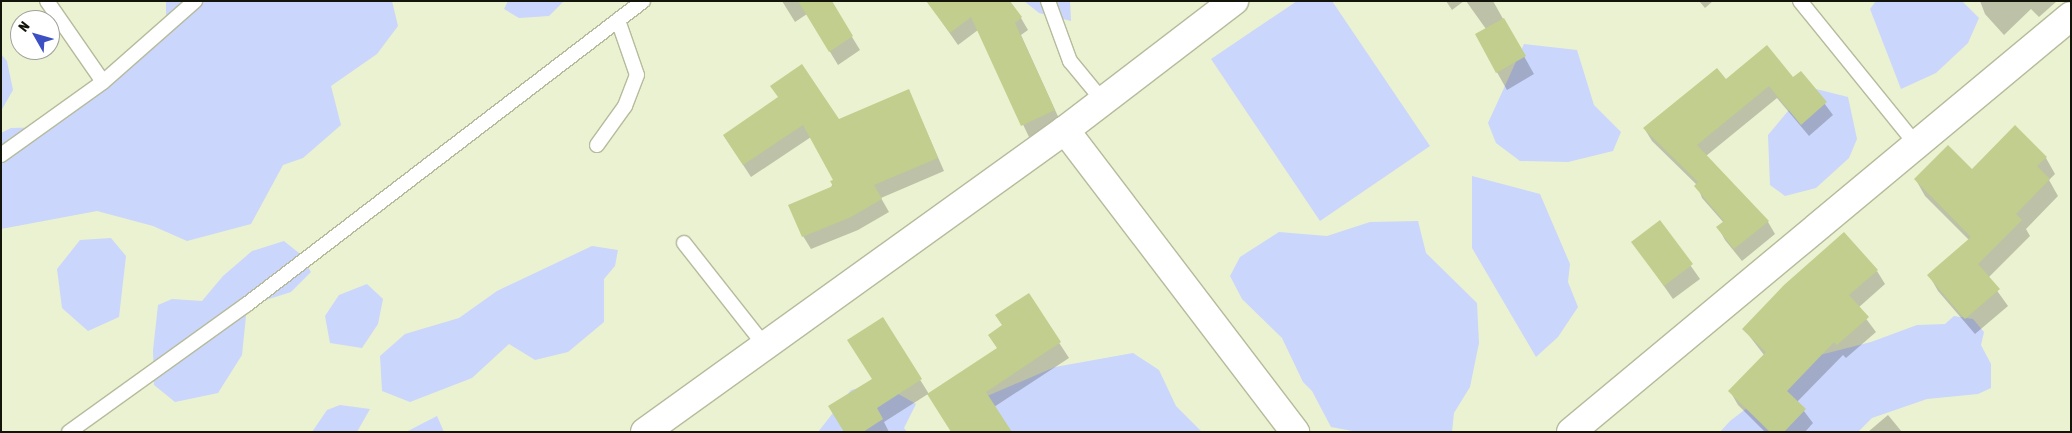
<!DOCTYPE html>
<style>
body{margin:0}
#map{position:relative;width:2072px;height:433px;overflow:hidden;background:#ebf2d1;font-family:"Asap Condensed",sans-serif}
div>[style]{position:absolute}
.green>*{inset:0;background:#cad6fb}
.shadow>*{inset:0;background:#0003}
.building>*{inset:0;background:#c2ce8d}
.roads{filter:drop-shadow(1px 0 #b5bb9c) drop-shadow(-1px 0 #b5bb9c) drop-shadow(0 1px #b5bb9c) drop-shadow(0 -1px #b5bb9c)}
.service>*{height:14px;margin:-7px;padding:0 7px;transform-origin:7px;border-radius:7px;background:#fff}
.minor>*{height:28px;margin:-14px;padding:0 14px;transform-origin:14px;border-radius:14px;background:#fff}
span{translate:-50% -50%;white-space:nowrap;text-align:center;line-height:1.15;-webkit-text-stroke:4.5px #fff;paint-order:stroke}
.frame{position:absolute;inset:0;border:2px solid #13150a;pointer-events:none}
.north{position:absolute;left:10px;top:10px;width:50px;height:50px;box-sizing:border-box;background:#fff;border:1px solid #a1a19d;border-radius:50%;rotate:308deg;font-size:14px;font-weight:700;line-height:20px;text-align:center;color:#13150a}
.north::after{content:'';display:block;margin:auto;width:18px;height:22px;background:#3d50c3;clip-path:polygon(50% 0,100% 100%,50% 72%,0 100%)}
</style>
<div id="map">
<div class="green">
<i style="clip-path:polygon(166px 1px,392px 1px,398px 26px,377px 54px,331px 86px,341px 125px,303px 158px,283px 165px,251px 224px,187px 241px,153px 226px,97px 211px,1px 229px,1px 133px,11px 128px,50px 127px,166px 30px)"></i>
<i style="clip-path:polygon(508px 1px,564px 1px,549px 16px,519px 18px,504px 9px)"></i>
<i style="clip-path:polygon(1024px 1px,1070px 1px,1071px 21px,1039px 13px)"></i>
<i style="clip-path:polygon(1297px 1px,1332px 1px,1430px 146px,1320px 221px,1211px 59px)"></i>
<i style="clip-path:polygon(1876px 1px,1962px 1px,1979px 18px,1968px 43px,1936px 73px,1901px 89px,1870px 9px)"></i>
<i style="clip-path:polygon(1524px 44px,1577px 50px,1594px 105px,1621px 132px,1613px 151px,1568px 162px,1520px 161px,1496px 143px,1488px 123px)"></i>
<i style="clip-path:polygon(1px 54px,7px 61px,13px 90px,1px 111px)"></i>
<i style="clip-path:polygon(1816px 89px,1848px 97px,1857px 139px,1849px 158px,1816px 188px,1785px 196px,1770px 185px,1768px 135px,1794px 104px)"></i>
<i style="clip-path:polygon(1472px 176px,1540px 194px,1570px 264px,1568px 282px,1578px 307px,1558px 337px,1536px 357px,1472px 248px)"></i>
<i style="clip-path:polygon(1418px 221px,1426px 253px,1477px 303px,1479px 343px,1470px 387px,1454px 413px,1452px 432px,1358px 432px,1331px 427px,1312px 391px,1303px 382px,1282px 338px,1242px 299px,1230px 276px,1240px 257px,1279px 232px,1327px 236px,1370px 222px)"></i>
<i style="clip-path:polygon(111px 238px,126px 256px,119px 317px,88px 331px,62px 308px,57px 269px,80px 240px)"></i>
<i style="clip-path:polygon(284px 241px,299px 253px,311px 272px,291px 292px,247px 306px,242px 355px,218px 393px,175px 402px,154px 385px,153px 350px,158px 305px,172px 299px,202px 301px,223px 276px,252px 251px)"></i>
<i style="clip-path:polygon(592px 246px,618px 250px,615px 266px,604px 279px,604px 322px,568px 352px,535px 360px,509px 344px,472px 378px,410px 402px,382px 391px,380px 356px,405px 334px,459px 318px,497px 291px)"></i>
<i style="clip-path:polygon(367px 284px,383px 299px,378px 324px,362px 348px,330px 343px,325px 316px,339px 295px)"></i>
<i style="clip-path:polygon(1954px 316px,1973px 319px,1984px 332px,1981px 345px,1991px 364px,1991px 388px,1978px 394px,1927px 399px,1872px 418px,1858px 432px,1720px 432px,1730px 421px,1785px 379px,1804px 359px,1871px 342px,1917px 325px,1945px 324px)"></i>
<i style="clip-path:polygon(1133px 353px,1159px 370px,1176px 406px,1202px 432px,959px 432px,964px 406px,1055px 367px)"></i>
<i style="clip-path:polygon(879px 383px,916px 404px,904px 428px,907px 432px,818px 432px,851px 390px)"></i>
<i style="clip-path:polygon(340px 405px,370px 409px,357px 432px,312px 432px,327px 410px)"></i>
<i style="clip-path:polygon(437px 416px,444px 432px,406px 432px)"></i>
</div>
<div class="shadow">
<i style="clip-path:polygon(782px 1px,830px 1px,860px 50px,838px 65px,807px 14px,795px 22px)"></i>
<i style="clip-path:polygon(927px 1px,1021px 18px,1028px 30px,1021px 35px,1061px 123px,1029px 137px,978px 30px,958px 45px)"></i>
<i style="clip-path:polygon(1446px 1px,1464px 1px,1452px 10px)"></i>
<i style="clip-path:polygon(1466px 1px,1493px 1px,1534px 74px,1507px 90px,1476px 35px,1486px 29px)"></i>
<i style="clip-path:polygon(1699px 1px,1713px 1px,1705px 8px)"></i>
<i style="clip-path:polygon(1980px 1px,2057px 1px,2039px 17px,2031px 9px,2004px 35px,1985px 14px)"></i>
<i style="clip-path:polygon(1801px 72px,1833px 115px,1809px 136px,1777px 98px,1706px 156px,1768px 222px,1775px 234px,1742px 261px,1725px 240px,1718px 227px,1724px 223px,1702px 198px,1697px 185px,1652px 141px,1644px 128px,1726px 81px,1793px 79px)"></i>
<i style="clip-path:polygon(909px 91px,944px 171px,881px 198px,889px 212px,858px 230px,811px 249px,803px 236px,835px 180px,811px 137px,751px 177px,724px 136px,779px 98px,838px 120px)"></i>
<i style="clip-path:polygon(2046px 158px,2055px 174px,2049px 180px,2058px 196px,2026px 229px,2030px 236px,1988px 278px,2008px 306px,1975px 334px,1938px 291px,1929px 275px,1969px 240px,1925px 196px,1916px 180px)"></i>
<i style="clip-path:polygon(1660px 222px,1700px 279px,1673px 299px,1633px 242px)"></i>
<i style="clip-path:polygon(1877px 271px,1885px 284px,1858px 308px,1876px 332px,1846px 358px,1843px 355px,1797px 402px,1813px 423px,1805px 432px,1765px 432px,1738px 405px,1730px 391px,1764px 355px,1744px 329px)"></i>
<i style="clip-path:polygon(1028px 295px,1069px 358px,994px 407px,1010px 432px,952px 432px,928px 394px,884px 422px,889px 432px,845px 432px,830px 407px,873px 379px,849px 341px,882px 319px,929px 394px,998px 349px,989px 335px,1003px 326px,997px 315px)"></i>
<i style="clip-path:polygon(1888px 415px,1902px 432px,1868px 432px)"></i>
</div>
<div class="building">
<i style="clip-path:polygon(798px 1px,832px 1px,853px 36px,829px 52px)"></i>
<i style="clip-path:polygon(926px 1px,1010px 1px,1022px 17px,1015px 23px,1055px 110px,1021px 126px,971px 17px,950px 33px)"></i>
<i style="clip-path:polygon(1504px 18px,1526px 56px,1496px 73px,1475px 34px)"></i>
<i style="clip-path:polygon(1767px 45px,1793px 77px,1801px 71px,1827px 102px,1801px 125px,1769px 86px,1697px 145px,1769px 221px,1734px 249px,1716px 227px,1724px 221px,1694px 186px,1698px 182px,1643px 128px,1717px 68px,1726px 79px)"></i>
<i style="clip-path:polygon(802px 64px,839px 119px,909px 89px,938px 158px,874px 185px,882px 199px,851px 217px,802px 237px,788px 205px,833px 186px,830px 181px,833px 180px,803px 125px,743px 165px,723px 135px,778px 97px,770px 86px)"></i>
<i style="clip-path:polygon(2015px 125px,2047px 157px,2037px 166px,2050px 179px,2016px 214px,2022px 220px,1978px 264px,2000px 289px,1965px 319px,1927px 275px,1971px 237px,1914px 179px,1948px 145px,1972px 169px)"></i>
<i style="clip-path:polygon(1660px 220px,1693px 264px,1664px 286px,1631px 242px)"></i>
<i style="clip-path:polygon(1844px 232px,1878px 270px,1849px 295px,1869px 317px,1837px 345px,1834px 342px,1787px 391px,1806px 409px,1784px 432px,1770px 432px,1728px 391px,1766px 352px,1742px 329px,1784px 285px)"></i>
<i style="clip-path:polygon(1029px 293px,1061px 342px,986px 392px,1012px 432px,951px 432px,927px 394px,997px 348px,988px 335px,1002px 325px,995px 315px)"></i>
<i style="clip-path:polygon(883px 317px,922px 379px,877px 408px,883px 419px,863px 432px,844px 432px,828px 406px,872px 379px,847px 340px)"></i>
</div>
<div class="roads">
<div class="service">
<i style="left:47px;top:1px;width:98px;rotate:55.3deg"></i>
<i style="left:1048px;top:1px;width:64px;rotate:69.9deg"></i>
<i style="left:1070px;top:61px;width:52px;rotate:50.5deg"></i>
<i style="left:1800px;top:1px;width:184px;rotate:51deg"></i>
<i style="left:597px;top:145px;width:48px;rotate:-54.3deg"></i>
<i style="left:625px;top:106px;width:33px;rotate:-69deg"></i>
<i style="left:637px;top:75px;width:58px;rotate:-109.1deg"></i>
<i style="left:1px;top:155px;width:125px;rotate:-35.6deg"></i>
<i style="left:103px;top:82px;width:123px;rotate:-41.4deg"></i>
<i style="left:684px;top:243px;width:131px;rotate:51.8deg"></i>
<i style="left:69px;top:432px;width:218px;rotate:-35.7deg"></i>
<i style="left:246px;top:305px;width:500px;rotate:-37.44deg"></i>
</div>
<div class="minor">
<i style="left:1065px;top:130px;width:380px;rotate:52.7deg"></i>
<i style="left:645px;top:432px;width:517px;rotate:-35.72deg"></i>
<i style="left:1065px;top:130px;width:213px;rotate:-37.4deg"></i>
<i style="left:1571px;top:432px;width:650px;rotate:-39.76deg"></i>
</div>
</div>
<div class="frame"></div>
<div class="north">N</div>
</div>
